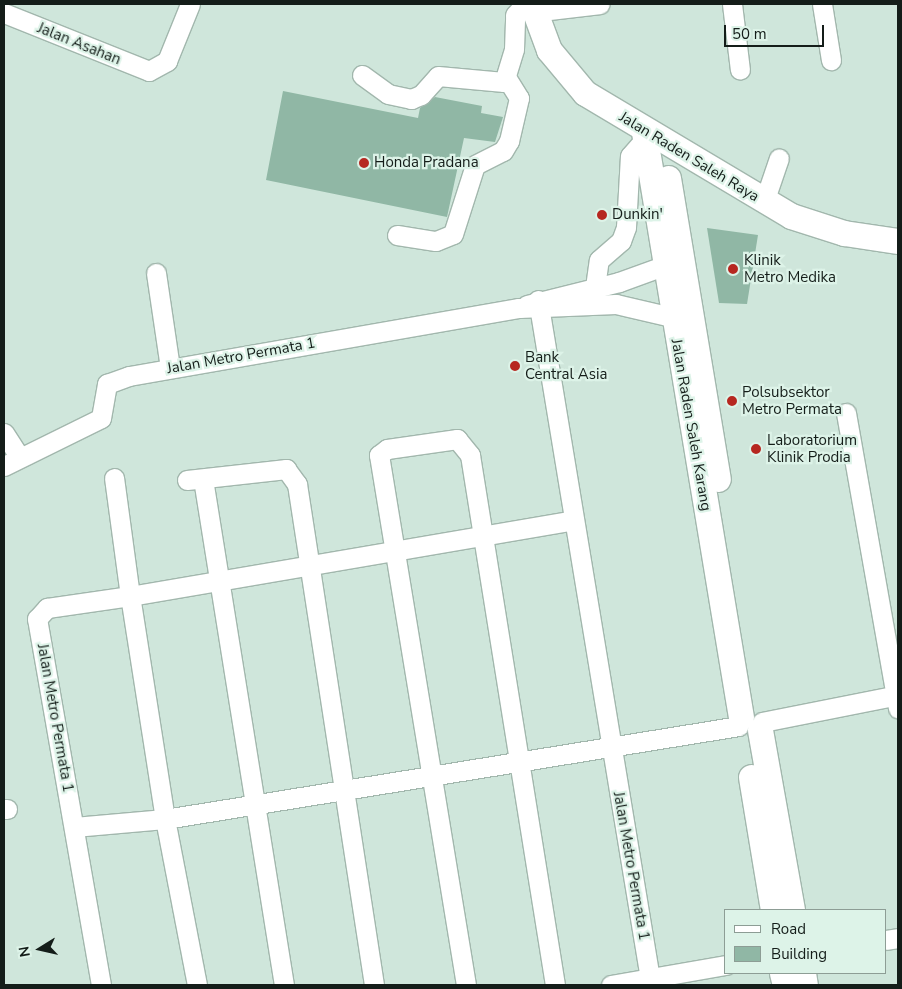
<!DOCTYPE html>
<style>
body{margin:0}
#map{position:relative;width:902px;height:989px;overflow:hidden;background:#cfe6db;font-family:"Nunito Sans",sans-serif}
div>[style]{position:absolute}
.building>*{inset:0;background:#90b7a5}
.roads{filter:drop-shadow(1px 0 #a2b7ad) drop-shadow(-1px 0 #a2b7ad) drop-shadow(0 1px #a2b7ad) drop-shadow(0 -1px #a2b7ad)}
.minor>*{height:19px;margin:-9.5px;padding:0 9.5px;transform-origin:9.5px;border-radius:9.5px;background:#fff}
.major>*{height:25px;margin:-12.5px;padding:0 12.5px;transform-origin:12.5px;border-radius:12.5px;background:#fff}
.dots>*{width:14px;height:14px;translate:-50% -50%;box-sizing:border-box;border:2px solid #ddf3e8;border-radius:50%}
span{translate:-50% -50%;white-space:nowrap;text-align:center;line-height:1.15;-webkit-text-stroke:4.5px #ddf3e8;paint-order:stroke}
.street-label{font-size:15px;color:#141d19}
.poi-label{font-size:15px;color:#141d19}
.left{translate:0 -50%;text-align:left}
.frame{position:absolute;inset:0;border:5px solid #141d19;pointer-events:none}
.legend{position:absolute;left:724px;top:909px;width:162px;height:65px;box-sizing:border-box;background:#ddf3e8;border:1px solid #8d9d95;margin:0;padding:6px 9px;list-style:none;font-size:15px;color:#141d19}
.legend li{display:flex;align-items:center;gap:10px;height:25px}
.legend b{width:25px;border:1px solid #8d9d95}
.north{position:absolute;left:15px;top:924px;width:50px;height:50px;-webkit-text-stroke:4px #ddf3e8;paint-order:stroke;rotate:260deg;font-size:14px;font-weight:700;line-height:20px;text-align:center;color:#141d19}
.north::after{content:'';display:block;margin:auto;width:18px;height:22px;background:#141d19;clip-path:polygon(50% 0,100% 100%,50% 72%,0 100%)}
.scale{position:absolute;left:724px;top:25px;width:100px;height:22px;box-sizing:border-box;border:2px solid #141d19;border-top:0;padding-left:6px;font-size:15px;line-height:18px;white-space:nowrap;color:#141d19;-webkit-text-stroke:4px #ddf3e8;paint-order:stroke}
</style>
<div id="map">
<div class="building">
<i style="clip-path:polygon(283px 91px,418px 118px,420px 108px,435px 97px,482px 106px,481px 113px,503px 117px,495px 142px,464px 138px,447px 217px,266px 180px)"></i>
<i style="clip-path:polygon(707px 228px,758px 235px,747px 304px,719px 303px)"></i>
</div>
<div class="roads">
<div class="minor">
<i style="left:732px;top:4px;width:66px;rotate:83.1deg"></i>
<i style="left:822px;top:4px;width:57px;rotate:80.9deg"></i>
<i style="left:533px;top:12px;width:67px;rotate:-6.8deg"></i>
<i style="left:4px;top:13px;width:156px;rotate:21.8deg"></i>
<i style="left:149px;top:71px;width:21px;rotate:-29deg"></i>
<i style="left:167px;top:61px;width:61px;rotate:-68deg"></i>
<i style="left:362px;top:75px;width:32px;rotate:36deg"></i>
<i style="left:388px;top:94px;width:24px;rotate:12deg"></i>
<i style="left:411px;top:99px;width:11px;rotate:-22deg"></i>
<i style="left:421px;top:95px;width:25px;rotate:-48deg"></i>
<i style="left:438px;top:76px;width:66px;rotate:5.2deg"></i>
<i style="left:504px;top:82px;width:34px;rotate:-73deg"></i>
<i style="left:514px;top:49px;width:34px;rotate:-88deg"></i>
<i style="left:515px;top:15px;width:15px;rotate:-48deg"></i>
<i style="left:764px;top:202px;width:46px;rotate:-71.2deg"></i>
<i style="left:397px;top:235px;width:39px;rotate:9deg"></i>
<i style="left:436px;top:241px;width:18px;rotate:-22deg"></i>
<i style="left:453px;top:234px;width:72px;rotate:-72.3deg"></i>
<i style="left:475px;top:165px;width:31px;rotate:-27deg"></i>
<i style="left:503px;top:151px;width:12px;rotate:-59deg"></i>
<i style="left:509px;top:141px;width:44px;rotate:-76.9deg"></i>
<i style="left:519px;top:98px;width:22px;rotate:-122deg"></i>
<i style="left:156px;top:273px;width:96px;rotate:81.6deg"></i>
<i style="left:595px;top:287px;width:27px;rotate:-82deg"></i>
<i style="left:599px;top:260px;width:29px;rotate:-41deg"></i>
<i style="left:621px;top:241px;width:15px;rotate:-70deg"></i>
<i style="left:626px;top:227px;width:71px;rotate:-86.8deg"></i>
<i style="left:630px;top:156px;width:23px;rotate:-49deg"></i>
<i style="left:538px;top:300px;width:694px;rotate:80.63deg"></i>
<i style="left:527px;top:305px;width:95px;rotate:-14deg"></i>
<i style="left:619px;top:282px;width:62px;rotate:-19.9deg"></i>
<i style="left:846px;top:413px;width:300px;rotate:80deg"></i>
<i style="left:4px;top:433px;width:27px;rotate:57deg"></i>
<i style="left:4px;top:466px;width:108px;rotate:-26.3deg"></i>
<i style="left:101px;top:418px;width:35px;rotate:-80deg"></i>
<i style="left:107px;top:384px;width:23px;rotate:-20deg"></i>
<i style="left:129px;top:376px;width:396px;rotate:-9.9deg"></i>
<i style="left:519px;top:308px;width:97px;rotate:-2.4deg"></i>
<i style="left:616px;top:304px;width:57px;rotate:13.1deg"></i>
<i style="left:672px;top:317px;width:14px;rotate:-8deg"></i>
<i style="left:203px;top:479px;width:512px;rotate:80.91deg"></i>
<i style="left:187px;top:480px;width:100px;rotate:-6.3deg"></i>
<i style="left:286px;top:469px;width:19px;rotate:54deg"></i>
<i style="left:297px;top:484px;width:507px;rotate:81.26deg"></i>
<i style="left:762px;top:722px;width:139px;rotate:-11.2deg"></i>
<i style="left:4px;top:809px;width:3px"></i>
<i style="left:74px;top:827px;width:91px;rotate:-5deg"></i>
<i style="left:165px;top:819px;width:581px;rotate:-9.2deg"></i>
<i style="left:886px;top:940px;width:12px;rotate:-9deg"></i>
<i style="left:101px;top:985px;width:372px;rotate:-99.9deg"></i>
<i style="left:37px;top:619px;width:15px;rotate:-48deg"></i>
<i style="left:47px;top:608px;width:84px;rotate:-8.2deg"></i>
<i style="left:130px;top:596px;width:119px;rotate:-97.7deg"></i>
<i style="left:197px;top:985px;width:169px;rotate:-100.9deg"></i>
<i style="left:165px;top:819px;width:226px;rotate:-98.9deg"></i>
<i style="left:130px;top:596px;width:450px;rotate:-9.7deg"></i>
<i style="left:466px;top:985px;width:537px;rotate:-99.32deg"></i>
<i style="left:379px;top:455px;width:10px;rotate:-37deg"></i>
<i style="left:387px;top:449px;width:71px;rotate:-8.1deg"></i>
<i style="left:457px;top:439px;width:21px;rotate:51deg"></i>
<i style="left:470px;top:455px;width:537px;rotate:80.89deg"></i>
<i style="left:611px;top:985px;width:117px;rotate:-9.9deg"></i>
</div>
<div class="major">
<i style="left:532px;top:4px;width:49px;rotate:69.7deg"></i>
<i style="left:549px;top:50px;width:56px;rotate:50.1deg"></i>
<i style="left:585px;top:93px;width:240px;rotate:30.8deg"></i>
<i style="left:791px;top:216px;width:56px;rotate:17.8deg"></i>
<i style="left:844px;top:233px;width:55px;rotate:8.4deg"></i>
<i style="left:644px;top:132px;width:593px;rotate:80.59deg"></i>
<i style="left:668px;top:178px;width:305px;rotate:80.6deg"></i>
<i style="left:760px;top:730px;width:183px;rotate:79.9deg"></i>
<i style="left:751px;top:777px;width:135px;rotate:80.6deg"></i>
<i style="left:782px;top:973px;width:12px;rotate:76deg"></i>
<i style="left:803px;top:973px;width:12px;rotate:81deg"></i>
</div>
</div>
<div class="dots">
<i style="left:364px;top:163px;background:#b62720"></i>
<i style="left:602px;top:215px;background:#b62720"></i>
<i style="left:733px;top:269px;background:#b62720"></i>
<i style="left:515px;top:366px;background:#b62720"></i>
<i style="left:732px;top:401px;background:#b62720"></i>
<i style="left:756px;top:449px;background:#b62720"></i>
</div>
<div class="street-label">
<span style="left:79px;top:44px;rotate:22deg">Jalan Asahan</span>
<span style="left:689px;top:157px;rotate:31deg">Jalan Raden Saleh Raya</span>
<span style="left:241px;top:356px;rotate:-10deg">Jalan Metro Permata 1</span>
<span style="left:691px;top:425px;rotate:80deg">Jalan Raden Saleh Karang</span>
<span style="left:55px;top:718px;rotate:80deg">Jalan Metro Permata 1</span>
<span style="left:631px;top:866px;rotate:80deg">Jalan Metro Permata 1</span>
</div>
<div class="poi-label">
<span class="left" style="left:374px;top:163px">Honda Pradana</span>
<span class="left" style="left:612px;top:215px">Dunkin'</span>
<span class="left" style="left:744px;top:269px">Klinik<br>Metro Medika</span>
<span class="left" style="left:525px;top:366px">Bank<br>Central Asia</span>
<span class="left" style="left:742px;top:401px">Polsubsektor<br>Metro Permata</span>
<span class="left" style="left:767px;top:449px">Laboratorium<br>Klinik Prodia</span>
</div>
<div class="frame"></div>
<ul class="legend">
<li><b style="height:6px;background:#fff"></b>Road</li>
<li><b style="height:14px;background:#90b7a5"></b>Building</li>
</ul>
<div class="north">N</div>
<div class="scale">50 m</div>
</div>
